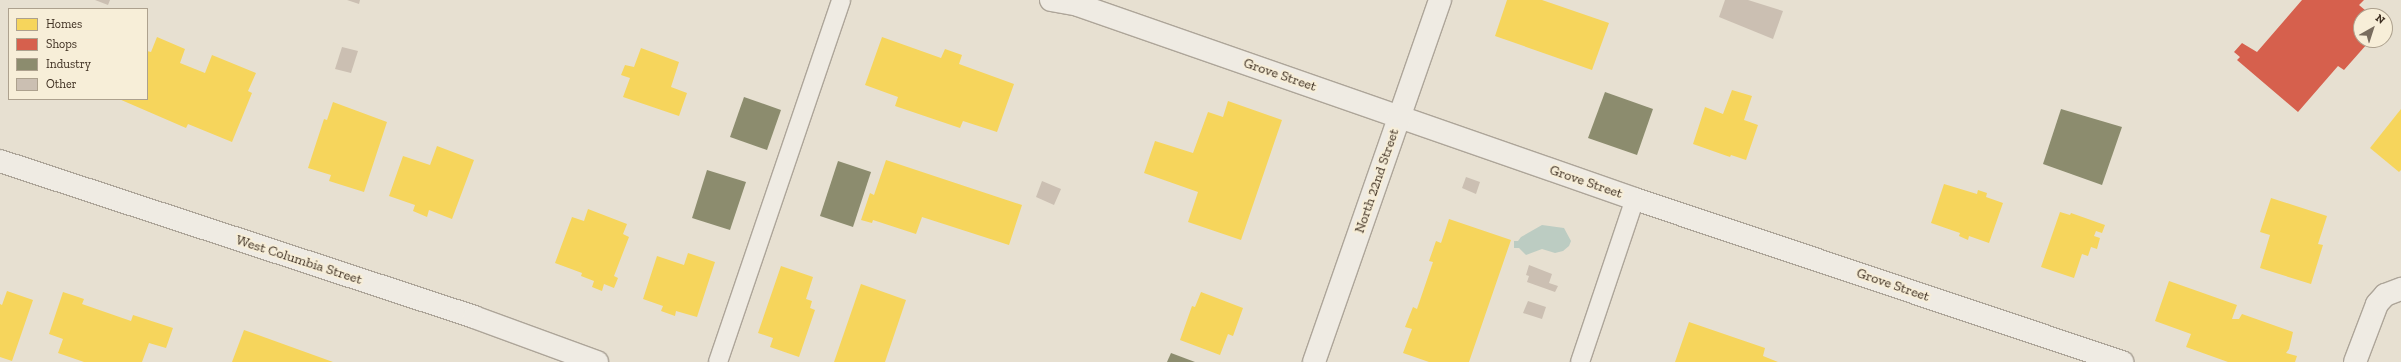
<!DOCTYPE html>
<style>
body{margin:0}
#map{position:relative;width:2401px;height:362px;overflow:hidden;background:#e7e0d1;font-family:"Zilla Slab",serif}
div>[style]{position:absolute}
.water>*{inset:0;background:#bcccc2}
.homes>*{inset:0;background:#f6d55c}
.shops>*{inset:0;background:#d6604d}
.industry>*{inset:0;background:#8c8c6e}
.building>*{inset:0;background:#cbbfb2}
.roads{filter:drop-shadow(1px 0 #ada599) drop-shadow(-1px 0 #ada599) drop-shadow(0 1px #ada599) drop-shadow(0 -1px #ada599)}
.lane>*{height:18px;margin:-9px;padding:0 9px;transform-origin:9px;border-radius:9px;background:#efebe3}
.street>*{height:22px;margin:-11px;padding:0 11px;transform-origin:11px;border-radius:11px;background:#efebe3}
span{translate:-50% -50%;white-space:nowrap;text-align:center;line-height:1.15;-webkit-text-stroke:4px #f7eed8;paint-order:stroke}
.street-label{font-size:14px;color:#3d2e20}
.legend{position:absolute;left:8px;top:8px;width:140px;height:92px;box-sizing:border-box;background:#f7eed8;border:1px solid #ada18e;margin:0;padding:5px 7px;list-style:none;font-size:12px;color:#3d2e20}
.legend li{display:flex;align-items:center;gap:8px;height:20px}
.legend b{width:20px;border:1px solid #ada18e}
.north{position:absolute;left:2353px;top:8px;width:40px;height:40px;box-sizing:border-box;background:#f7eed8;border:1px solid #ada18e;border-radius:50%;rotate:39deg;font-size:11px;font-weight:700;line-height:16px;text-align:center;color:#3d2e20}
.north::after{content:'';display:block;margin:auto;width:14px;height:18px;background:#786c5e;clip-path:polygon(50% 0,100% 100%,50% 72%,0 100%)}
</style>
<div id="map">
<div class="water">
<i style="clip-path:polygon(1542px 225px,1564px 228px,1571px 241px,1569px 246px,1563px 251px,1555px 253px,1542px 249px,1526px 255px,1519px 248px,1514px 248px,1514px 241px,1518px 241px,1521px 237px)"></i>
</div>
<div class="homes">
<i style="clip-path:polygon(1507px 0,1542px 0,1609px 23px,1592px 70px,1495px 36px)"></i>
<i style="clip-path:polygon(157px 37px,185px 49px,180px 63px,205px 73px,212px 55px,256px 73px,248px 91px,252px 93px,232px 142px,188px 124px,186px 128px,119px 99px,147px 99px,147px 51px,151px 52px)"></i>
<i style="clip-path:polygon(882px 37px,941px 58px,945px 49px,962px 55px,959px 64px,1014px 84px,997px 132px,963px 121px,960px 128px,895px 106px,898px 97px,865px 85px)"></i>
<i style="clip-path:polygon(641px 48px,679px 62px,671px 87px,687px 93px,679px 116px,623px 97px,630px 78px,621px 75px,625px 65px,634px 67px)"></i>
<i style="clip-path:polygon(1732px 90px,1752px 96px,1744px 120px,1758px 125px,1746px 160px,1731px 155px,1730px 157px,1693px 144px,1705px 107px,1723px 114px)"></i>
<i style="clip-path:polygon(1228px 101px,1282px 120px,1241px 240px,1188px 222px,1198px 192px,1144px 173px,1155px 141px,1193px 153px,1208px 112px,1223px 117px)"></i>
<i style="clip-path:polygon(333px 102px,387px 122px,364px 192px,329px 181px,331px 175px,308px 168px,324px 119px,327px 120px)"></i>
<i style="clip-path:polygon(2401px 109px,2401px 170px,2399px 172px,2370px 148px)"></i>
<i style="clip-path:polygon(437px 146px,474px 160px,452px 219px,429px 210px,427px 217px,413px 211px,415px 205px,389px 196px,403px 156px,430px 165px)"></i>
<i style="clip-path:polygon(886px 160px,1022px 205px,1009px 245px,922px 217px,916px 234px,873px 220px,872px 223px,861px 220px,870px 193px,874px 195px)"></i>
<i style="clip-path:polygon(1944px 184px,1977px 194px,1978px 190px,1987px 193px,1986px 197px,2003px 203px,1989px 243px,1969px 236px,1968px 240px,1959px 236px,1960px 233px,1931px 223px)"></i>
<i style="clip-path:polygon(2271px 198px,2327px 216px,2318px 244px,2323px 245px,2311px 284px,2260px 268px,2270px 235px,2260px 232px)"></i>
<i style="clip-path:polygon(588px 209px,627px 224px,623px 234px,629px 237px,614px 276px,618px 278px,614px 288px,604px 284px,602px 291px,592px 287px,594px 281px,581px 276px,582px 273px,555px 263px,572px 217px,584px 221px)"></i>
<i style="clip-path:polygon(2060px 212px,2070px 215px,2071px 213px,2105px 225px,2102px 233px,2096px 231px,2094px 236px,2100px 238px,2097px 249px,2091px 247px,2088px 256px,2082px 254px,2074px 278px,2041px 267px)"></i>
<i style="clip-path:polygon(1449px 219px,1511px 240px,1469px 362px,1429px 362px,1403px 353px,1412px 329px,1405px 327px,1413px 307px,1417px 309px,1433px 262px,1429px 261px,1436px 241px,1441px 243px)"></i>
<i style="clip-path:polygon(688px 253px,715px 262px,697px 317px,676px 311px,675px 316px,661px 311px,663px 306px,643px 299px,657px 256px,684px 265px)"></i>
<i style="clip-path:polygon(781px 266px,813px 277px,806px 299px,812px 301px,810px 308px,815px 310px,799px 357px,770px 347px,773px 338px,758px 333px)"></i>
<i style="clip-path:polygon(2169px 281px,2237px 305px,2232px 319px,2239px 319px,2242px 314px,2293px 332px,2289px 349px,2286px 353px,2297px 356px,2295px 362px,2228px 362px,2186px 347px,2191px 334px,2155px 321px)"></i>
<i style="clip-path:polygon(861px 284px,906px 300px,885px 362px,834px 362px)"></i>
<i style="clip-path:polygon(7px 291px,33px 300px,12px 361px,0 357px,0 304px,2px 305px)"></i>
<i style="clip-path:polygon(63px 292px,84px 299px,82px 304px,131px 321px,133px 315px,173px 328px,166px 348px,149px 343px,142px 362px,84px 362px,58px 353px,63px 339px,49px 334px)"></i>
<i style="clip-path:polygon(1201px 292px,1243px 308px,1233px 336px,1228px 334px,1220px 355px,1180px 340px,1192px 306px,1195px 307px)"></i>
<i style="clip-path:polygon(1689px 322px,1765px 348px,1763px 356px,1778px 362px,1675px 362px)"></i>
<i style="clip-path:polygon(244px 330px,333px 362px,232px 362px)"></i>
</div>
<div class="shops">
<i style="clip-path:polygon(2302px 0,2364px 0,2359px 5px,2372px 16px,2361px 16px,2360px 39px,2367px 44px,2344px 70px,2338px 66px,2298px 112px,2237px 60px,2240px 57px,2234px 52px,2242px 43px,2257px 52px)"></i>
</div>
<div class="industry">
<i style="clip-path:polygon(1605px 92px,1653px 109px,1637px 155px,1588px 138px)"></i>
<i style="clip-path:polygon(744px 97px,781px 110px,767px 150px,730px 137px)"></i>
<i style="clip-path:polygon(2061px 109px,2122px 127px,2102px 185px,2043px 164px)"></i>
<i style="clip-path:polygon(838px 161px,871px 172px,853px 227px,820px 216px)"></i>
<i style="clip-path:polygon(707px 170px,746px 182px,730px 230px,692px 218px)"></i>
<i style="clip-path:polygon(1171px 353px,1195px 362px,1167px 362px)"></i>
</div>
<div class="building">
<i style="clip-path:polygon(95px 0,110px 0,108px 5px)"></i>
<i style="clip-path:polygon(347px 0,360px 0,359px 4px)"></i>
<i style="clip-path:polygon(1725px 0,1748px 0,1783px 11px,1773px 39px,1719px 17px)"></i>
<i style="clip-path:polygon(342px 47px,358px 51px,351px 73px,335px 69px)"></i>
<i style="clip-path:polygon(1466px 177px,1480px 182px,1476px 194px,1462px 188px)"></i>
<i style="clip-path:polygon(1042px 181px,1061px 189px,1054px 205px,1036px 197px)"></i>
<i style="clip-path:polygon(1529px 265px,1552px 274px,1549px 283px,1558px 286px,1555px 292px,1527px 282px,1529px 276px,1526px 275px)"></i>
<i style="clip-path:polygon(1528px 301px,1546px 307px,1542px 319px,1523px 313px)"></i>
</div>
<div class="roads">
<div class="lane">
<i style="left:718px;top:362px;width:382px;rotate:-71.2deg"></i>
<i style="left:1580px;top:362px;width:172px;rotate:-71.4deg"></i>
</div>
<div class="street">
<i style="left:1051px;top:0;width:27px;rotate:10deg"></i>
<i style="left:1078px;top:5px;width:590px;rotate:19.2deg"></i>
<i style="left:1635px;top:199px;width:514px;rotate:18.51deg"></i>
<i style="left:0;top:161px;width:499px;rotate:18.2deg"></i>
<i style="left:474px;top:317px;width:131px;rotate:20.1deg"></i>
<i style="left:1314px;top:362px;width:383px;rotate:-70.8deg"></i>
<i style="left:2355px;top:362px;width:62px;rotate:-69.2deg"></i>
<i style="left:2377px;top:304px;width:12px;rotate:-48deg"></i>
<i style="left:2385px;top:295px;width:17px;rotate:-21deg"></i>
</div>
</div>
<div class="street-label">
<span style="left:1280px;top:75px;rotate:19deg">Grove Street</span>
<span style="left:1377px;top:181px;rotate:-71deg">North 22nd Street</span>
<span style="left:1586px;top:182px;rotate:19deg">Grove Street</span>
<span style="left:299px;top:260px;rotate:18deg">West Columbia Street</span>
<span style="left:1893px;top:285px;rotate:19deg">Grove Street</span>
</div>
<ul class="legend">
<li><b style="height:11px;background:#f6d55c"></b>Homes</li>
<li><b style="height:11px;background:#d6604d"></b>Shops</li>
<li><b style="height:11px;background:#8c8c6e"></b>Industry</li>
<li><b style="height:11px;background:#cbbfb2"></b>Other</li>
</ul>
<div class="north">N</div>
</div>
